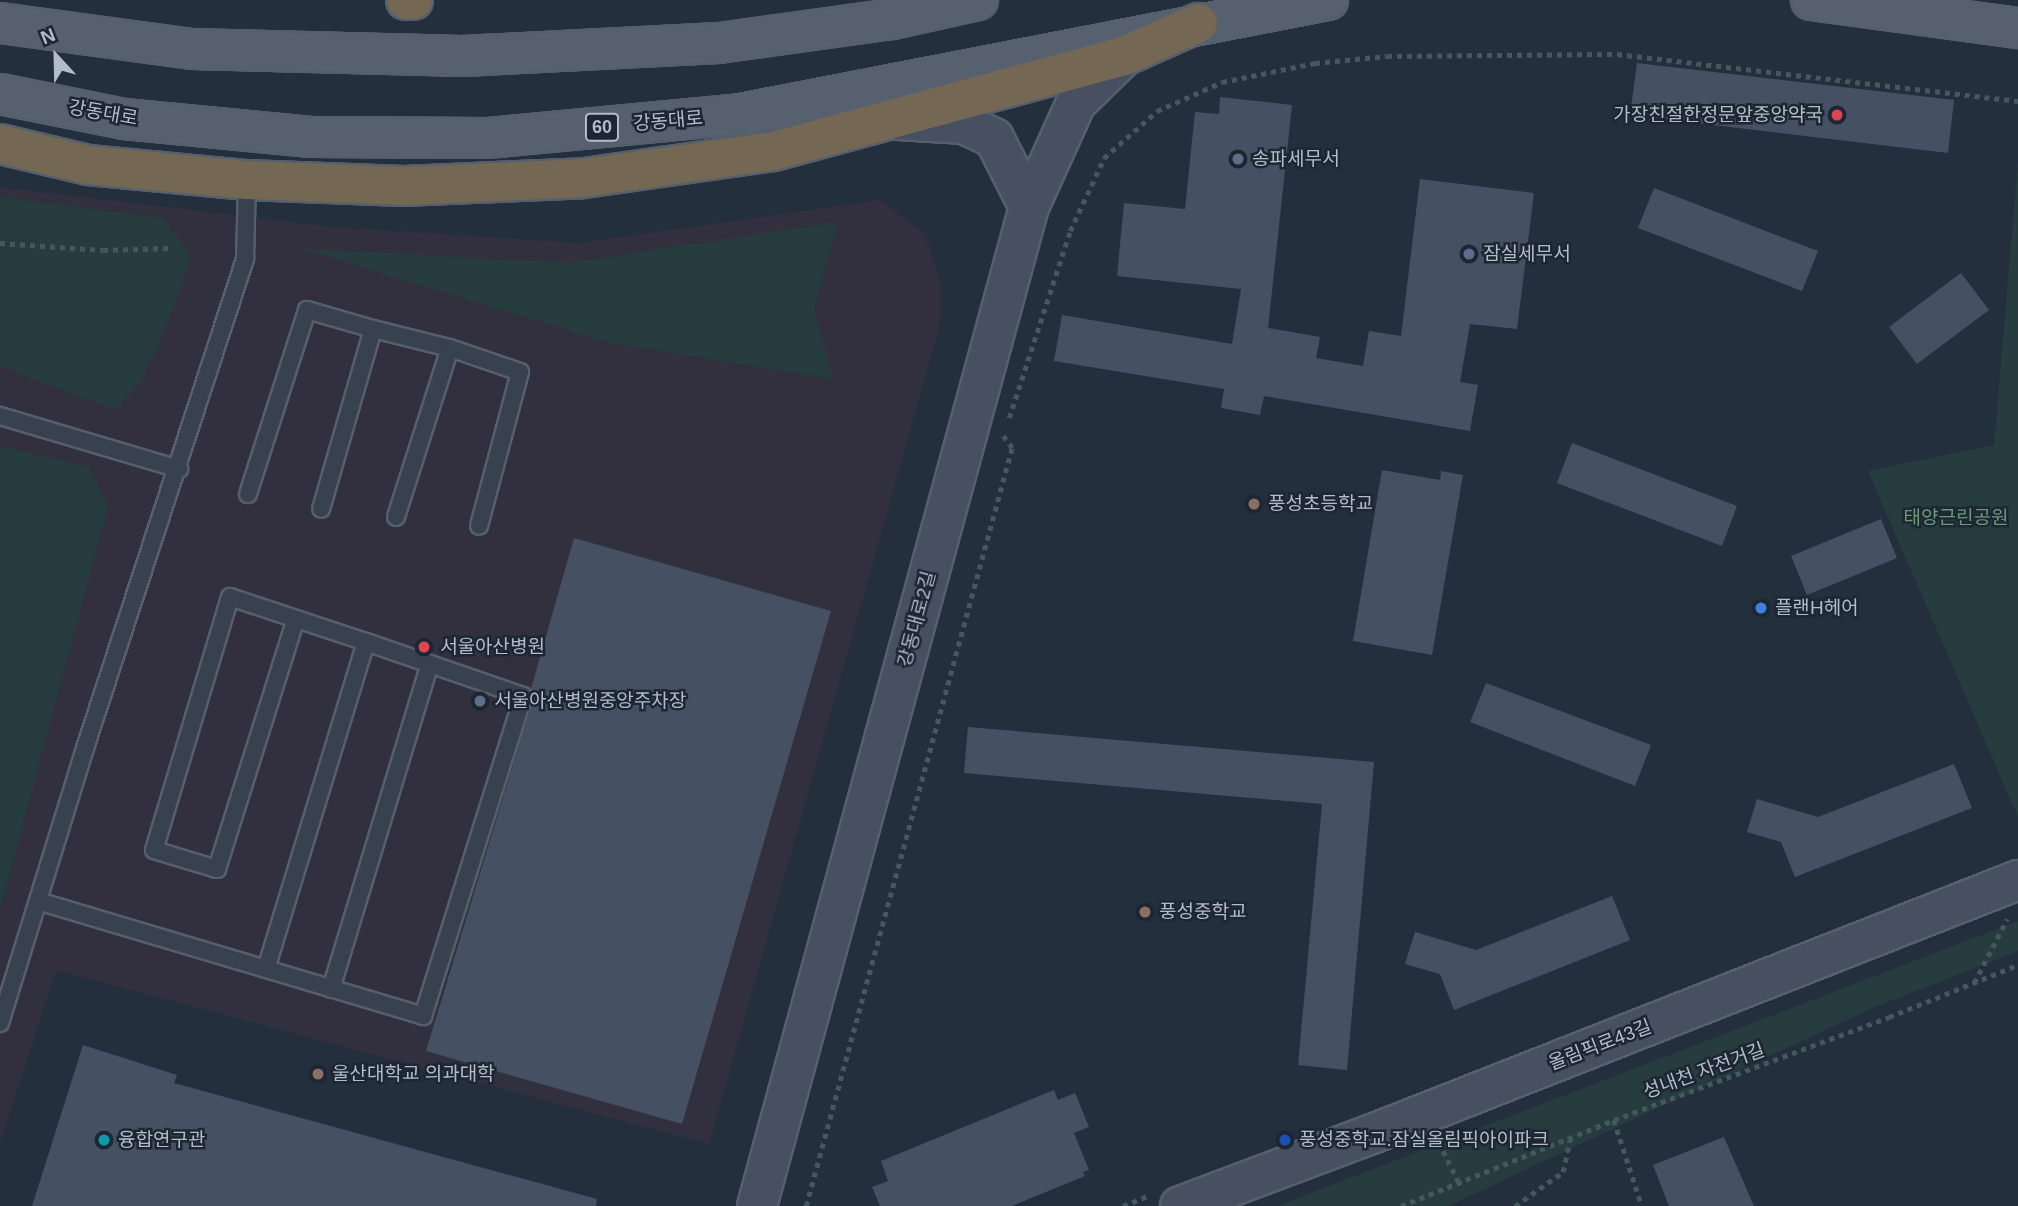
<!DOCTYPE html>
<meta charset="utf-8">
<style>
body{margin:0}
#map{position:relative;width:2018px;height:1206px;overflow:hidden;background:#242f3e;font-family:Arial,"Noto Sans KR",sans-serif}
div>[style]{position:absolute}
.medical>*{inset:0;background:#32303f}
.green>*{inset:0;background:#263c3f}
.building>*{inset:0;background:#455162}
.path>*{height:4.5px;margin-top:-2.25px;transform-origin:0;background:repeating-linear-gradient(90deg,#44595c 0 5px,transparent 0 10px)}
.roads{filter:drop-shadow(2px 0 #565f6c) drop-shadow(-2px 0 #565f6c) drop-shadow(0 2px #565f6c) drop-shadow(0 -2px #565f6c)}
.lane>*{height:16px;margin:-8px;padding:0 8px;transform-origin:8px;border-radius:8px;background:#38414e}
.secondary>*{height:38px;margin:-19px;padding:0 19px;transform-origin:19px;border-radius:19px;background:#465061}
.primary>*{height:38px;margin:-19px;padding:0 19px;transform-origin:19px;border-radius:19px;background:#56606e}
.highway>*{height:38px;margin:-19px;padding:0 19px;transform-origin:19px;border-radius:19px;background:#746855}
.dots>*{width:19px;height:19px;translate:-50% -50%;box-sizing:border-box;border:4px solid #1d2633;border-radius:50%}
span{translate:-50% -50%;white-space:nowrap;text-align:center;line-height:1.15;-webkit-text-stroke:5px #1d2633;paint-order:stroke}
.shield-label span{padding:2px 5px;background:#1d2633;border:2px solid;border-radius:5px;-webkit-text-stroke-width:0}
.shield-label{font-size:18px;color:#b4bcc9;font-weight:700}
.street-label{font-size:19px;color:#b4bcc9}
.poi-label{font-size:19px;color:#b4bcc9}
.right{translate:-100% -50%;text-align:right}
.left{translate:0 -50%;text-align:left}
.park-label{font-size:19px;color:#6b9a76}
.north{position:absolute;left:21px;top:21px;width:70px;height:70px;-webkit-text-stroke:5px #1d2633;paint-order:stroke;rotate:338deg;font-size:19px;font-weight:700;line-height:28px;text-align:center;color:#b4bcc9}
.north::after{content:'';display:block;margin:auto;width:24px;height:32px;background:#b4bcc9;clip-path:polygon(50% 0,100% 100%,50% 72%,0 100%)}
</style>
<div id="map">
<div class="medical">
<i style="clip-path:polygon(0 187px,333px 227px,580px 243px,880px 200px,925px 234px,940px 282px,940px 324px,709px 1144px,56px 970px,0 1143px)"></i>
</div>
<div class="green">
<i style="clip-path:polygon(2018px 162px,2018px 817px,1868px 471px,1994px 445px)"></i>
<i style="clip-path:polygon(0 197px,162px 218px,191px 255px,175px 305px,142px 380px,115px 410px,0 366px)"></i>
<i style="clip-path:polygon(837px 222px,814px 310px,833px 379px,607px 342px,299px 248px,569px 263px)"></i>
<i style="clip-path:polygon(0 446px,89px 467px,108px 507px,0 909px)"></i>
<i style="clip-path:polygon(2018px 921px,2018px 951px,1870px 1009px,1448px 1206px,1277px 1206px)"></i>
</div>
<div class="building">
<i style="clip-path:polygon(1637px 63px,1954px 100px,1948px 153px,1630px 115px)"></i>
<i style="clip-path:polygon(1220px 97px,1292px 105px,1268px 328px,1320px 337px,1316px 358px,1363px 366px,1369px 331px,1401px 336px,1420px 179px,1534px 193px,1517px 329px,1470px 324px,1460px 382px,1478px 385px,1470px 431px,1264px 396px,1260px 415px,1221px 408px,1224px 389px,1054px 361px,1062px 315px,1232px 344px,1241px 289px,1117px 276px,1124px 203px,1185px 209px,1195px 112px,1219px 114px)"></i>
<i style="clip-path:polygon(1654px 188px,1818px 251px,1802px 291px,1638px 228px)"></i>
<i style="clip-path:polygon(1961px 273px,1989px 310px,1917px 364px,1889px 327px)"></i>
<i style="clip-path:polygon(1572px 443px,1737px 506px,1722px 546px,1557px 483px)"></i>
<i style="clip-path:polygon(1382px 470px,1440px 480px,1441px 471px,1463px 475px,1432px 655px,1353px 641px)"></i>
<i style="clip-path:polygon(1881px 519px,1897px 558px,1807px 595px,1791px 556px)"></i>
<i style="clip-path:polygon(574px 538px,831px 611px,682px 1124px,426px 1051px,533px 699px,531px 689px)"></i>
<i style="clip-path:polygon(1486px 683px,1651px 745px,1635px 786px,1470px 722px)"></i>
<i style="clip-path:polygon(968px 727px,1374px 762px,1347px 1070px,1298px 1065px,1322px 804px,964px 773px)"></i>
<i style="clip-path:polygon(1954px 764px,1972px 808px,1795px 877px,1781px 842px,1747px 832px,1757px 799px,1818px 817px)"></i>
<i style="clip-path:polygon(1612px 896px,1630px 940px,1454px 1010px,1440px 974px,1405px 964px,1415px 932px,1476px 950px)"></i>
<i style="clip-path:polygon(83px 1045px,177px 1075px,174px 1083px,597px 1199px,596px 1206px,32px 1206px)"></i>
<i style="clip-path:polygon(1054px 1090px,1058px 1100px,1075px 1093px,1089px 1127px,1074px 1133px,1089px 1170px,1083px 1172px,1085px 1176px,1012px 1206px,880px 1206px,872px 1187px,888px 1181px,881px 1161px)"></i>
<i style="clip-path:polygon(1724px 1137px,1754px 1206px,1669px 1206px,1653px 1165px)"></i>
</div>
<div class="path">
<i style="left:0;top:243px;width:103px;rotate:3.9deg"></i>
<i style="left:103px;top:250px;width:67px;rotate:-1.7deg"></i>
<i style="left:1009px;top:418px;width:197px;rotate:-71.9deg"></i>
<i style="left:1070px;top:231px;width:81px;rotate:-65deg"></i>
<i style="left:1104px;top:158px;width:71px;rotate:-41.6deg"></i>
<i style="left:1157px;top:111px;width:71px;rotate:-24deg"></i>
<i style="left:1222px;top:82px;width:95px;rotate:-11.5deg"></i>
<i style="left:1315px;top:63px;width:72px;rotate:-5.6deg"></i>
<i style="left:1387px;top:56px;width:230px;rotate:-0.5deg"></i>
<i style="left:1617px;top:54px;width:404px;rotate:6.7deg"></i>
<i style="left:1974px;top:983px;width:72px;rotate:-62.7deg"></i>
<i style="left:1614px;top:1120px;width:90px;rotate:72deg"></i>
<i style="left:1439px;top:1142px;width:46px;rotate:64deg"></i>
<i style="left:806px;top:1206px;width:785px;rotate:-74.8deg"></i>
<i style="left:1012px;top:448px;width:15px;rotate:-127deg"></i>
<i style="left:1123px;top:1206px;width:29px;rotate:-22deg"></i>
<i style="left:1401px;top:1206px;width:230px;rotate:-22deg"></i>
<i style="left:1614px;top:1120px;width:294px;rotate:-20.5deg"></i>
<i style="left:1889px;top:1017px;width:139px;rotate:-22deg"></i>
<i style="left:1515px;top:1206px;width:59px;rotate:-35.3deg"></i>
<i style="left:1563px;top:1172px;width:35px;rotate:-78deg"></i>
</div>
<div class="roads">
<div class="lane">
<i style="left:373px;top:329px;width:79px;rotate:13.9deg"></i>
<i style="left:0;top:416px;width:187px;rotate:16.5deg"></i>
<i style="left:248px;top:494px;width:193px;rotate:-72.2deg"></i>
<i style="left:307px;top:310px;width:69px;rotate:16.1deg"></i>
<i style="left:373px;top:329px;width:187px;rotate:106.1deg"></i>
<i style="left:396px;top:517px;width:177px;rotate:-72.3deg"></i>
<i style="left:450px;top:348px;width:74px;rotate:18.9deg"></i>
<i style="left:520px;top:372px;width:159px;rotate:104.9deg"></i>
<i style="left:38px;top:901px;width:402px;rotate:16.6deg"></i>
<i style="left:423px;top:1016px;width:335px;rotate:-72.6deg"></i>
<i style="left:523px;top:696px;width:166px;rotate:-161deg"></i>
<i style="left:366px;top:642px;width:143px;rotate:-161.7deg"></i>
<i style="left:230px;top:597px;width:264px;rotate:106.7deg"></i>
<i style="left:154px;top:850px;width:66px;rotate:16.8deg"></i>
<i style="left:217px;top:869px;width:262px;rotate:-72.5deg"></i>
<i style="left:266px;top:969px;width:342px;rotate:-73deg"></i>
<i style="left:331px;top:989px;width:340px;rotate:-73.1deg"></i>
<i style="left:0;top:1023px;width:288px;rotate:-72.8deg"></i>
<i style="left:85px;top:748px;width:515px;rotate:-71.88deg"></i>
<i style="left:245px;top:259px;width:79px;rotate:-88.5deg"></i>
</div>
<div class="secondary">
<i style="left:898px;top:120px;width:66px;rotate:3.5deg"></i>
<i style="left:964px;top:124px;width:33px;rotate:25deg"></i>
<i style="left:994px;top:138px;width:77px;rotate:63.1deg"></i>
<i style="left:757px;top:1206px;width:1035px;rotate:-74.77deg"></i>
<i style="left:1029px;top:207px;width:114px;rotate:-65.7deg"></i>
<i style="left:1076px;top:103px;width:67px;rotate:-44.4deg"></i>
<i style="left:1180px;top:1206px;width:205px;rotate:-20.6deg"></i>
<i style="left:1372px;top:1134px;width:694px;rotate:-21.46deg"></i>
</div>
<div class="primary">
<i style="left:1811px;top:0;width:209px;rotate:7.7deg"></i>
<i style="left:0;top:23px;width:194px;rotate:7.7deg"></i>
<i style="left:192px;top:49px;width:271px;rotate:1.5deg"></i>
<i style="left:463px;top:56px;width:256px;rotate:-2.9deg"></i>
<i style="left:719px;top:43px;width:175px;rotate:-7.9deg"></i>
<i style="left:892px;top:19px;width:88px;rotate:-12.5deg"></i>
<i style="left:0;top:94px;width:126px;rotate:11.4deg"></i>
<i style="left:124px;top:119px;width:188px;rotate:5.5deg"></i>
<i style="left:311px;top:137px;width:176px;rotate:0.3deg"></i>
<i style="left:487px;top:138px;width:254px;rotate:-5.4deg"></i>
<i style="left:740px;top:114px;width:599px;rotate:-10.97deg"></i>
</div>
<div class="highway">
<i style="left:406px;top:0;width:7px"></i>
<i style="left:0;top:144px;width:90px;rotate:13.4deg"></i>
<i style="left:88px;top:165px;width:160px;rotate:5.4deg"></i>
<i style="left:247px;top:180px;width:157px;rotate:2.2deg"></i>
<i style="left:404px;top:186px;width:180px;rotate:-2.5deg"></i>
<i style="left:584px;top:178px;width:192px;rotate:-8.1deg"></i>
<i style="left:774px;top:151px;width:363px;rotate:-15.2deg"></i>
<i style="left:1124px;top:56px;width:81px;rotate:-24deg"></i>
</div>
</div>
<div class="dots">
<i style="left:1837px;top:115px;background:#e0444e"></i>
<i style="left:1238px;top:159px;background:#5c6f8a"></i>
<i style="left:1469px;top:254px;background:#5c6f8a"></i>
<i style="left:1254px;top:504px;background:#8d6e63"></i>
<i style="left:1761px;top:608px;background:#3f7fe0"></i>
<i style="left:424px;top:647px;background:#e0444e"></i>
<i style="left:480px;top:701px;background:#5c6f8a"></i>
<i style="left:1145px;top:912px;background:#8d6e63"></i>
<i style="left:318px;top:1074px;background:#8d6e63"></i>
<i style="left:104px;top:1140px;background:#0f9aa8"></i>
<i style="left:1285px;top:1140px;background:#1a4fb4"></i>
</div>
<div class="shield-label">
<span style="left:602px;top:127px">60</span>
</div>
<div class="street-label">
<span style="left:103px;top:113px;rotate:10deg">강동대로</span>
<span style="left:668px;top:121px;rotate:-5deg">강동대로</span>
<span style="left:917px;top:619px;rotate:-75deg">강동대로2길</span>
<span style="left:1600px;top:1045px;rotate:-21deg">올림픽로43길</span>
<span style="left:1704px;top:1071px;rotate:-20deg">성내천 자전거길</span>
</div>
<div class="poi-label">
<span class="right" style="left:1823px;top:115px">가장친절한정문앞중앙약국</span>
<span class="left" style="left:1252px;top:159px">송파세무서</span>
<span class="left" style="left:1483px;top:254px">잠실세무서</span>
<span class="left" style="left:1268px;top:504px">풍성초등학교</span>
<span class="left" style="left:1775px;top:608px">플랜H헤어</span>
<span class="left" style="left:440px;top:647px">서울아산병원</span>
<span class="left" style="left:494px;top:701px">서울아산병원중앙주차장</span>
<span class="left" style="left:1159px;top:912px">풍성중학교</span>
<span class="left" style="left:332px;top:1074px">울산대학교 의과대학</span>
<span class="left" style="left:118px;top:1140px">융합연구관</span>
<span class="left" style="left:1299px;top:1140px">풍성중학교.잠실올림픽아이파크</span>
</div>
<div class="park-label">
<span style="left:1956px;top:518px">태양근린공원</span>
</div>
<div class="north">N</div>
</div>
